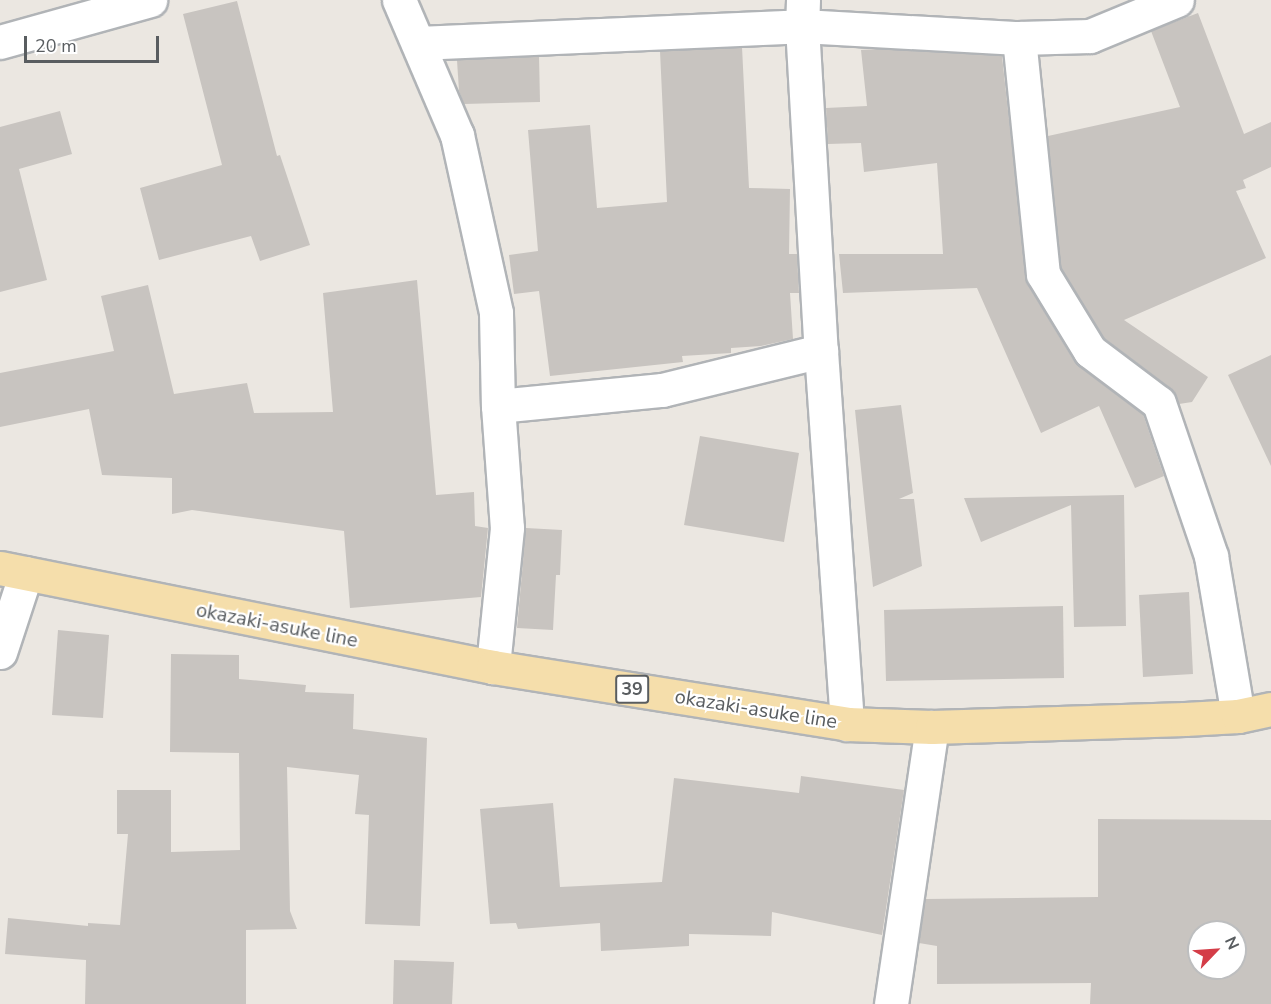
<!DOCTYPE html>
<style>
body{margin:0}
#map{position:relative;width:1271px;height:1004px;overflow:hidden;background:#ebe7e1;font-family:"Nunito Sans",sans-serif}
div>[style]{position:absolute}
.building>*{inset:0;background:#c8c4c0}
.roads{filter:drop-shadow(2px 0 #b1b4b7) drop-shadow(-2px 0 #b1b4b7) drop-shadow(0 2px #b1b4b7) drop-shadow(0 -2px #b1b4b7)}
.minor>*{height:33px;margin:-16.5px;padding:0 16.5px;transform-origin:16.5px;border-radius:16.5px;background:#fff}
.major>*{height:33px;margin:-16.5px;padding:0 16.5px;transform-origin:16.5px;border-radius:16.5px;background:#f5deab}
span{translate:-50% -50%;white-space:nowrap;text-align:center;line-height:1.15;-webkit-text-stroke:4.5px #fff;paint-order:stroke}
.shield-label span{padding:2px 4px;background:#fff;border:2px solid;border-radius:4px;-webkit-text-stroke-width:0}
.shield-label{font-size:18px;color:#595d60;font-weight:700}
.street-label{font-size:20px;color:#595d60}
.north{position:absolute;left:1187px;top:920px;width:60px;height:60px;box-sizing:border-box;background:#fff;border:2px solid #bdbebf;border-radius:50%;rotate:65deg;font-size:16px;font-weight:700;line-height:24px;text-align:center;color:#595d60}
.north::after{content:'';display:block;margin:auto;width:21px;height:27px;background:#d43d48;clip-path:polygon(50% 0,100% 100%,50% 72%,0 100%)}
.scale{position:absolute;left:24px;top:36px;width:135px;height:27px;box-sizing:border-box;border:3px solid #595d60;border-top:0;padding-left:8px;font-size:18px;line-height:21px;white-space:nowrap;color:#595d60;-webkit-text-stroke:4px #fff;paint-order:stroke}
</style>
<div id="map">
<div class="building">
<i style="clip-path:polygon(237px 1px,277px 156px,280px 155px,310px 245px,260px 261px,251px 236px,159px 260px,140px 188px,222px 165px,183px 14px)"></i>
<i style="clip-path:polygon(1198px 13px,1244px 134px,1271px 122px,1271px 167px,1243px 180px,1246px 188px,1236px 191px,1266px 258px,1124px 320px,1208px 377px,1192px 402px,1179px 404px,1170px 388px,1104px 338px,1061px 268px,1048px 136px,1180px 107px,1151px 31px)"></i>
<i style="clip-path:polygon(742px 47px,749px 188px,790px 189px,789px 254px,797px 254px,799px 293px,790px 293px,793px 339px,761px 346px,731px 348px,731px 353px,682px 356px,683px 362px,550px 376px,539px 291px,514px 294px,509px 255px,538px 251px,528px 130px,590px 125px,597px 208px,667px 202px,660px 51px)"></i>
<i style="clip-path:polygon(877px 49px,1002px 56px,1027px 283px,1074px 361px,1143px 414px,1164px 476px,1135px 488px,1099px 406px,1041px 433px,977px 288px,843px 293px,839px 254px,943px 254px,937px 163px,864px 172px,861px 143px,828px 144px,826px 108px,867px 106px,861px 50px)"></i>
<i style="clip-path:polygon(539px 56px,540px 102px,464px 104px,459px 91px,457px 60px)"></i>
<i style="clip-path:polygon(60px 111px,72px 154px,19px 169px,47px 280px,0 292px,0 127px)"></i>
<i style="clip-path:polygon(417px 280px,436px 495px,474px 492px,475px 526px,488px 528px,481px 597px,350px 608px,344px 531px,192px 510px,172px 514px,172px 478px,102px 475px,89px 409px,0 427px,0 373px,114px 351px,101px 296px,148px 285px,174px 394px,247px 383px,254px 413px,333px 412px,323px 293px)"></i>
<i style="clip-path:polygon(1271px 355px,1271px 466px,1228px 375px)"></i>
<i style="clip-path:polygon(901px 405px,913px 493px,899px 499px,914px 499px,922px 566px,873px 587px,855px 410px)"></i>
<i style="clip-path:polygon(700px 436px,799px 453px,784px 542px,684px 525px)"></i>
<i style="clip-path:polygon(1124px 495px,1126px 626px,1074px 627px,1071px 505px,981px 542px,964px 498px)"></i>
<i style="clip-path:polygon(526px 528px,562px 530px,560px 575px,556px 575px,553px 630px,517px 628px)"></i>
<i style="clip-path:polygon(1189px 592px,1193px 674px,1143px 677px,1139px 595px)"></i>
<i style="clip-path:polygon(1063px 606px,1064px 678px,886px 681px,884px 610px)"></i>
<i style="clip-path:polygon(58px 630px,109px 635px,103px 718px,52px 715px)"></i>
<i style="clip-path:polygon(171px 654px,239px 655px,239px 679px,306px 685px,305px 692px,354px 694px,353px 729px,427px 738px,420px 926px,365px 924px,369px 815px,355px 814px,359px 775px,287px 767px,290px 911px,297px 929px,246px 930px,246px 1004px,85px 1004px,86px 960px,5px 954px,8px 918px,88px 926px,88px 923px,120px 925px,128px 834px,117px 834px,117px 790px,171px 790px,171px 852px,240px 850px,239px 753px,170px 752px)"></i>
<i style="clip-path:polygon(801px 776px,904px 790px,882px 935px,772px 912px,771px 936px,689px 934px,689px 946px,601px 951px,600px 923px,518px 929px,516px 923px,490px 924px,480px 809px,553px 803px,560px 887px,662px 882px,674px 778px,799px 793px)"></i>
<i style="clip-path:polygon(evenodd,1098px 819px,1271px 820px,1271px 1004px,1090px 1004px,1091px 983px,937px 984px,937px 946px,919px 943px,926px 899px,1098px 897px,1098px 819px,1199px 932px,1235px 932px,1235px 968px,1199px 968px,1199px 932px)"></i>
<i style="clip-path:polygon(394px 960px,454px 962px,452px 1004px,393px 1004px)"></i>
</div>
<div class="roads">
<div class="minor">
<i style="left:399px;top:0;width:147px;rotate:66.8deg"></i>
<i style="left:457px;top:135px;width:182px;rotate:77.6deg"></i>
<i style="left:496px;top:313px;width:93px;rotate:88.8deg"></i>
<i style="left:498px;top:406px;width:122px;rotate:85.8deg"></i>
<i style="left:507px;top:528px;width:140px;rotate:95.8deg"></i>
<i style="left:803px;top:0;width:26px;rotate:92deg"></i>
<i style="left:802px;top:26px;width:326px;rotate:86.7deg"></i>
<i style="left:821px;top:351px;width:374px;rotate:86deg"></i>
<i style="left:1019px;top:38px;width:237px;rotate:84.2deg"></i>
<i style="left:1043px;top:274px;width:90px;rotate:58.6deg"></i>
<i style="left:1090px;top:351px;width:86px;rotate:37deg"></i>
<i style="left:1159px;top:403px;width:162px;rotate:71.2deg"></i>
<i style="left:1211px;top:556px;width:162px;rotate:80.4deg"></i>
<i style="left:0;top:42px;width:156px;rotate:-15.6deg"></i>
<i style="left:418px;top:43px;width:384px;rotate:-2.5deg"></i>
<i style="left:802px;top:26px;width:217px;rotate:3.2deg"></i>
<i style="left:1019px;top:38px;width:71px;rotate:-1.6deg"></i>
<i style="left:1090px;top:36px;width:94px;rotate:-22.5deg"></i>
<i style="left:498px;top:406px;width:165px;rotate:-5.6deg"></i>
<i style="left:662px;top:390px;width:164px;rotate:-13.8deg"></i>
<i style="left:0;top:652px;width:83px;rotate:-71.8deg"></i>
<i style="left:891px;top:1004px;width:280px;rotate:-81.6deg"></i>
</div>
<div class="major">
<i style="left:0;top:568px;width:503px;rotate:11.35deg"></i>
<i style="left:493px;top:667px;width:359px;rotate:9.1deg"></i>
<i style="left:847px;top:724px;width:85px;rotate:2deg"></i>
<i style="left:932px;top:727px;width:253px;rotate:-1.8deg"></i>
<i style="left:1185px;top:719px;width:53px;rotate:-3.2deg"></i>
<i style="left:1238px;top:716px;width:34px;rotate:-12deg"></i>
</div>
</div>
<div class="shield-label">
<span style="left:632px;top:689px">39</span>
</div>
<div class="street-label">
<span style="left:277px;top:625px;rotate:11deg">okazaki-asuke line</span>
<span style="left:756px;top:709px;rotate:9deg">okazaki-asuke line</span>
</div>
<div class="north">N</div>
<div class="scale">20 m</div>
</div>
